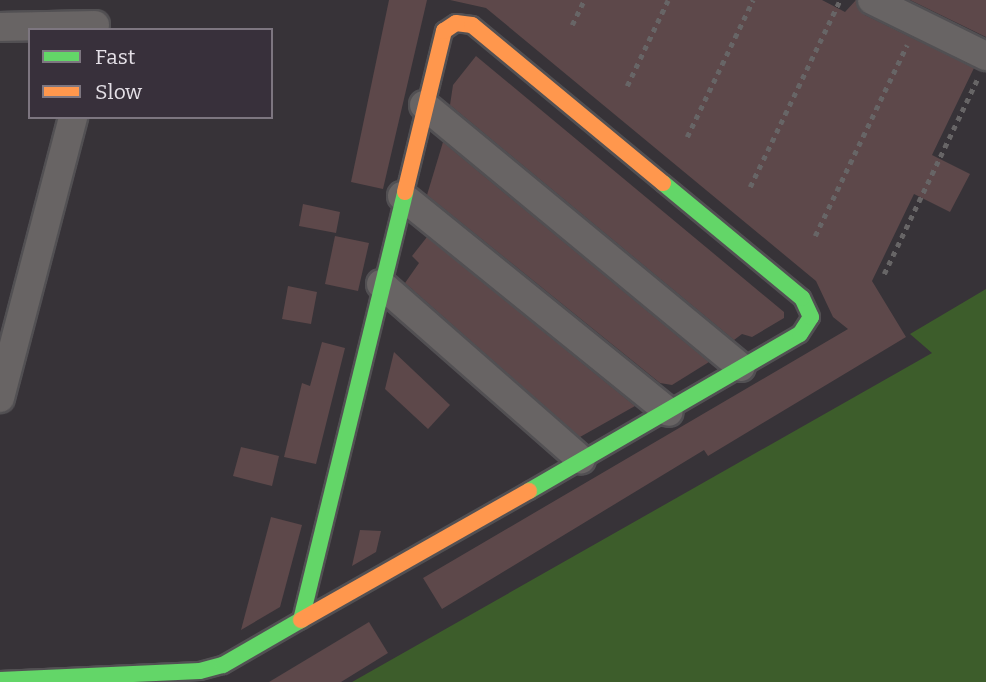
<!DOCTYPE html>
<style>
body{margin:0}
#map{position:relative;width:986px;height:682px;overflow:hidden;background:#373338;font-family:Bitter,serif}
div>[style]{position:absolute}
.green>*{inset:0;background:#3d5d2b}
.building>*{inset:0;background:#5d484a}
.path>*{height:4.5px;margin-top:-2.25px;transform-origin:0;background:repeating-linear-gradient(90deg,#676566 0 5px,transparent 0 10px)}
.roads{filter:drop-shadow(2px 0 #525053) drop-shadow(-2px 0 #525053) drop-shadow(0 2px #525053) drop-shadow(0 -2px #525053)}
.street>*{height:28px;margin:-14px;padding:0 14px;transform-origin:14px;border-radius:14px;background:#686464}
.fast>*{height:16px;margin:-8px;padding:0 8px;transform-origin:8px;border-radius:8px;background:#63d668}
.slow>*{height:16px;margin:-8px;padding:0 8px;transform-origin:8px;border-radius:8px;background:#ff974d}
span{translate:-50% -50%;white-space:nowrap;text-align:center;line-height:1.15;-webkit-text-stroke:6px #38303b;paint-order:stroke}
.legend{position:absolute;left:28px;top:28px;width:245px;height:91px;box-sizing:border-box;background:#38303b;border:2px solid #7d7680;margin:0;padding:9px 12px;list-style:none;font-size:21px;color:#e5e0e7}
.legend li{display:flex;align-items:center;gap:14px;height:35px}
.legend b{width:35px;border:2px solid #7d7680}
</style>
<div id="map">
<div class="green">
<i style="clip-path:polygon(986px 289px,986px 682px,352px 682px,932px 353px,910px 334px)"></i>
</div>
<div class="building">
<i style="clip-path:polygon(389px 0,427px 0,383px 189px,351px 182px)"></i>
<i style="clip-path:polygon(450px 0,822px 0,845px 12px,856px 0,865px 15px,974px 68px,932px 155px,970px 174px,950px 212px,914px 194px,872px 281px,906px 337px,708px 456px,704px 450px,442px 609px,423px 578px,848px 329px,833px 317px,816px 281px,486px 8px)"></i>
<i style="clip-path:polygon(910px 0,986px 0,986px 37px)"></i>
<i style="clip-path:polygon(476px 56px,784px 312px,784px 318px,752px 337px,742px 334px,734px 340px,450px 105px,453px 85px)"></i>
<i style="clip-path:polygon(443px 142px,709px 362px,672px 385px,660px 383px,427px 195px)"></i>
<i style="clip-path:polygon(303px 204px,340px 212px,336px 233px,299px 226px)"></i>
<i style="clip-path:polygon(335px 236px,369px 243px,358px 291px,325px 284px)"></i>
<i style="clip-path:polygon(427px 237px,635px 406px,580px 437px,405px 283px,419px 263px,412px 256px)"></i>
<i style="clip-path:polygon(288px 286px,317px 292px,311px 324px,282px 319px)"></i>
<i style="clip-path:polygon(322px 342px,345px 348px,316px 464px,284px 457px,302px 383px,310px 386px)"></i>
<i style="clip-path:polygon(394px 352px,450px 405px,428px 429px,385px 389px)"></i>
<i style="clip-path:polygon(241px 447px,279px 456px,272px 486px,233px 476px)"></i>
<i style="clip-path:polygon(271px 517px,302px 525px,280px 607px,241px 630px)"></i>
<i style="clip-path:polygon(360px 530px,381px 531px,376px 552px,352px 566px)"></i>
<i style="clip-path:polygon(369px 622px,388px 653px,341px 682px,269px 682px)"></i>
</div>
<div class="path">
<i style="left:572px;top:25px;width:28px;rotate:-64deg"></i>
<i style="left:627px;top:86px;width:95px;rotate:-64.5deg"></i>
<i style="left:687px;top:137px;width:152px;rotate:-64.3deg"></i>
<i style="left:750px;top:187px;width:208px;rotate:-64.3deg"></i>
<i style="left:815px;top:236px;width:212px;rotate:-64.3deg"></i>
<i style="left:884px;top:274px;width:217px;rotate:-64.4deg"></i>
</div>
<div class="roads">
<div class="street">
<i style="left:872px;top:0;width:127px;rotate:26.2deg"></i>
<i style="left:0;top:27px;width:95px;rotate:-1.2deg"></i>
<i style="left:424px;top:105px;width:411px;rotate:39.6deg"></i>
<i style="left:402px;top:196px;width:343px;rotate:39deg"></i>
<i style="left:381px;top:284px;width:266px;rotate:41.3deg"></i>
<i style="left:0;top:398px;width:290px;rotate:-75.4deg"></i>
</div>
<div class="fast">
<i style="left:529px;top:491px;width:313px;rotate:-30.1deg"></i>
<i style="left:800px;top:334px;width:20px;rotate:-57deg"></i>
<i style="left:811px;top:317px;width:21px;rotate:-115deg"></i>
<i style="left:802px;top:298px;width:180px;rotate:-140.4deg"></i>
<i style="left:0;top:680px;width:200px;rotate:-2.6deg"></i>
<i style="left:200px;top:671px;width:24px;rotate:-15deg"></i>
<i style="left:223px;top:665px;width:90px;rotate:-30deg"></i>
<i style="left:301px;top:620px;width:440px;rotate:-76.3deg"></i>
</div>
<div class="slow">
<i style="left:405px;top:192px;width:166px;rotate:-76.4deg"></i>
<i style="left:444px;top:31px;width:14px;rotate:-34deg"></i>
<i style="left:456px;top:23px;width:16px;rotate:7deg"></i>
<i style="left:472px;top:25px;width:248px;rotate:39.6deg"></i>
<i style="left:301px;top:620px;width:262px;rotate:-29.5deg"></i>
</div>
</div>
<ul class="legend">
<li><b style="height:9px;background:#63d668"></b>Fast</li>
<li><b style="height:9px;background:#ff974d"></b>Slow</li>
</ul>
</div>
